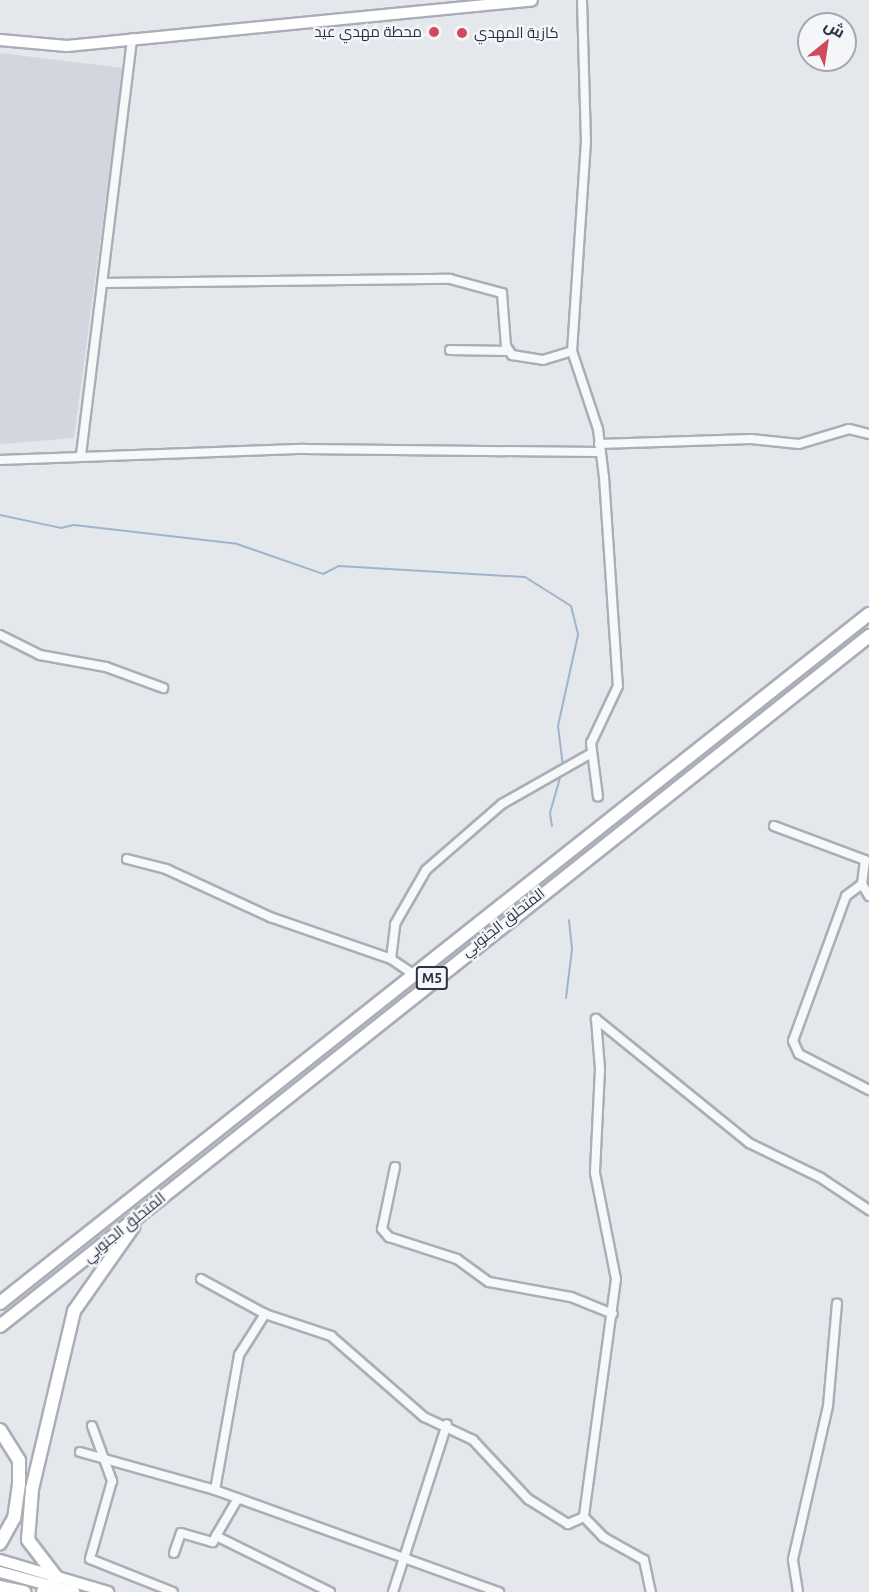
<!DOCTYPE html>
<meta charset="utf-8">
<style>
body{margin:0}
#map{position:relative;width:869px;height:1592px;overflow:hidden;background:#e4e7ec;font-family:Ubuntu,Cairo,sans-serif}
div>[style]{position:absolute}
.built>*{inset:0;background:#d2d6de}
.stream>*{height:2px;margin:-1px;padding:0 1px;transform-origin:1px;border-radius:1px;background:#9fb4cc}
.roads{filter:drop-shadow(2px 0 #a9aeb7) drop-shadow(-2px 0 #a9aeb7) drop-shadow(0 2px #a9aeb7) drop-shadow(0 -2px #a9aeb7)}
.minor>*{height:8px;margin:-4px;padding:0 4px;transform-origin:4px;border-radius:4px;background:#f7f8fa}
.major>*{height:10px;margin:-5px;padding:0 5px;transform-origin:5px;border-radius:5px;background:#fff}
.highway>*{height:12px;margin:-6px;padding:0 6px;transform-origin:6px;border-radius:6px;background:#fff}
.dots>*{width:16px;height:16px;translate:-50% -50%;box-sizing:border-box;border:3px solid #f4f6f9;border-radius:50%}
span{translate:-50% -50%;white-space:nowrap;text-align:center;line-height:1.15;-webkit-text-stroke:4.5px #f4f6f9;paint-order:stroke}
.shield-label span{padding:2px 4px;background:#f4f6f9;border:2px solid;border-radius:4px;-webkit-text-stroke-width:0}
.shield-label{font-size:14px;color:#2b3445;font-weight:700}
.poi-label{font-size:15px;color:#2b3445}
.right{translate:-100% -50%;text-align:right}
.left{translate:0 -50%;text-align:left}
.street-label{font-size:15px;color:#2b3445}
.north{position:absolute;left:797px;top:12px;width:60px;height:60px;box-sizing:border-box;background:#f4f6f9;border:2px solid #a4a8b1;border-radius:50%;rotate:30deg;font-size:16px;font-weight:700;line-height:24px;text-align:center;color:#2b3445}
.north::after{content:'';display:block;margin:auto;width:21px;height:27px;background:#d1495b;clip-path:polygon(50% 0,100% 100%,50% 72%,0 100%)}
</style>
<div id="map">
<div class="built">
<i style="clip-path:polygon(0 53px,123px 68px,74px 438px,0 444px)"></i>
</div>
<div class="stream">
<i style="left:0;top:515px;width:62px;rotate:12deg"></i>
<i style="left:61px;top:528px;width:13px;rotate:-13deg"></i>
<i style="left:74px;top:525px;width:164px;rotate:6.6deg"></i>
<i style="left:237px;top:544px;width:91px;rotate:19.2deg"></i>
<i style="left:323px;top:574px;width:18px;rotate:-27deg"></i>
<i style="left:339px;top:566px;width:186px;rotate:3.4deg"></i>
<i style="left:525px;top:577px;width:54px;rotate:32.2deg"></i>
<i style="left:571px;top:606px;width:30px;rotate:76deg"></i>
<i style="left:578px;top:635px;width:93px;rotate:102.4deg"></i>
<i style="left:558px;top:726px;width:39px;rotate:83deg"></i>
<i style="left:552px;top:826px;width:13px;rotate:-99deg"></i>
<i style="left:550px;top:813px;width:41px;rotate:-74.2deg"></i>
<i style="left:566px;top:998px;width:49px;rotate:-83deg"></i>
<i style="left:572px;top:949px;width:29px;rotate:-96deg"></i>
</div>
<div class="roads">
<div class="minor">
<i style="left:582px;top:0;width:141px;rotate:88.4deg"></i>
<i style="left:586px;top:141px;width:210px;rotate:93.8deg"></i>
<i style="left:572px;top:351px;width:82px;rotate:71.6deg"></i>
<i style="left:598px;top:429px;width:48px;rotate:82.9deg"></i>
<i style="left:604px;top:477px;width:209px;rotate:86.2deg"></i>
<i style="left:618px;top:686px;width:63px;rotate:115.3deg"></i>
<i style="left:591px;top:743px;width:54px;rotate:82.6deg"></i>
<i style="left:103px;top:283px;width:347px;rotate:-0.7deg"></i>
<i style="left:450px;top:279px;width:54px;rotate:15.1deg"></i>
<i style="left:502px;top:293px;width:53px;rotate:85.7deg"></i>
<i style="left:506px;top:346px;width:11px;rotate:56deg"></i>
<i style="left:512px;top:355px;width:31px;rotate:9deg"></i>
<i style="left:543px;top:360px;width:30px;rotate:-17deg"></i>
<i style="left:450px;top:350px;width:58px;rotate:1deg"></i>
<i style="left:599px;top:444px;width:152px;rotate:-1.9deg"></i>
<i style="left:751px;top:439px;width:48px;rotate:5.9deg"></i>
<i style="left:799px;top:444px;width:52px;rotate:-16.7deg"></i>
<i style="left:849px;top:429px;width:21px;rotate:14deg"></i>
<i style="left:81px;top:455px;width:420px;rotate:-83deg"></i>
<i style="left:0;top:460px;width:304px;rotate:-2.1deg"></i>
<i style="left:304px;top:449px;width:294px;rotate:0.6deg"></i>
<i style="left:0;top:635px;width:45px;rotate:26.6deg"></i>
<i style="left:40px;top:655px;width:67px;rotate:10.3deg"></i>
<i style="left:106px;top:667px;width:61px;rotate:20.2deg"></i>
<i style="left:774px;top:826px;width:97px;rotate:20.5deg"></i>
<i style="left:865px;top:860px;width:24px;rotate:97deg"></i>
<i style="left:862px;top:884px;width:14px;rotate:60deg"></i>
<i style="left:127px;top:859px;width:40px;rotate:14.4deg"></i>
<i style="left:166px;top:869px;width:115px;rotate:24.8deg"></i>
<i style="left:270px;top:917px;width:128px;rotate:19.1deg"></i>
<i style="left:391px;top:959px;width:27px;rotate:34deg"></i>
<i style="left:862px;top:884px;width:20px;rotate:143deg"></i>
<i style="left:846px;top:896px;width:154px;rotate:110.1deg"></i>
<i style="left:793px;top:1041px;width:14px;rotate:65deg"></i>
<i style="left:799px;top:1054px;width:79px;rotate:27.2deg"></i>
<i style="left:391px;top:959px;width:35px;rotate:-83deg"></i>
<i style="left:395px;top:924px;width:62px;rotate:-60.1deg"></i>
<i style="left:426px;top:870px;width:101px;rotate:-41deg"></i>
<i style="left:502px;top:804px;width:101px;rotate:-29.6deg"></i>
<i style="left:596px;top:1019px;width:50px;rotate:85.4deg"></i>
<i style="left:600px;top:1069px;width:104px;rotate:92.8deg"></i>
<i style="left:595px;top:1173px;width:108px;rotate:78.8deg"></i>
<i style="left:616px;top:1279px;width:240px;rotate:97.7deg"></i>
<i style="left:584px;top:1517px;width:28px;rotate:46deg"></i>
<i style="left:603px;top:1537px;width:47px;rotate:29.3deg"></i>
<i style="left:644px;top:1560px;width:33px;rotate:78deg"></i>
<i style="left:596px;top:1019px;width:197px;rotate:39deg"></i>
<i style="left:749px;top:1143px;width:80px;rotate:25.9deg"></i>
<i style="left:821px;top:1178px;width:58px;rotate:33.7deg"></i>
<i style="left:395px;top:1167px;width:63px;rotate:101.8deg"></i>
<i style="left:382px;top:1229px;width:11px;rotate:49deg"></i>
<i style="left:389px;top:1237px;width:71px;rotate:17.9deg"></i>
<i style="left:457px;top:1259px;width:39px;rotate:36deg"></i>
<i style="left:489px;top:1282px;width:83px;rotate:10.4deg"></i>
<i style="left:571px;top:1297px;width:45px;rotate:22deg"></i>
<i style="left:201px;top:1279px;width:73px;rotate:28.7deg"></i>
<i style="left:265px;top:1314px;width:70px;rotate:18.4deg"></i>
<i style="left:331px;top:1336px;width:123px;rotate:41.1deg"></i>
<i style="left:424px;top:1417px;width:54px;rotate:25.1deg"></i>
<i style="left:473px;top:1440px;width:81px;rotate:47deg"></i>
<i style="left:528px;top:1499px;width:47px;rotate:32deg"></i>
<i style="left:568px;top:1524px;width:17px;rotate:-24deg"></i>
<i style="left:92px;top:1426px;width:59px;rotate:70deg"></i>
<i style="left:112px;top:1481px;width:81px;rotate:105.8deg"></i>
<i style="left:90px;top:1559px;width:89px;rotate:21.7deg"></i>
<i style="left:80px;top:1452px;width:140px;rotate:15.7deg"></i>
<i style="left:215px;top:1490px;width:302px;rotate:19.8deg"></i>
<i style="left:215px;top:1490px;width:137px;rotate:-79.9deg"></i>
<i style="left:239px;top:1355px;width:49px;rotate:-57.6deg"></i>
<i style="left:237px;top:1500px;width:42px;rotate:120.3deg"></i>
<i style="left:216px;top:1536px;width:127px;rotate:26.2deg"></i>
<i style="left:174px;top:1553px;width:21px;rotate:-71deg"></i>
<i style="left:181px;top:1533px;width:33px;rotate:16deg"></i>
<i style="left:213px;top:1542px;width:7px;rotate:-63deg"></i>
<i style="left:393px;top:1592px;width:176px;rotate:-72.2deg"></i>
<i style="left:798px;top:1592px;width:33px;rotate:-99deg"></i>
<i style="left:793px;top:1559px;width:157px;rotate:-77.1deg"></i>
<i style="left:828px;top:1406px;width:103px;rotate:-85deg"></i>
</div>
<div class="major">
<i style="left:0;top:40px;width:67px;rotate:5.1deg"></i>
<i style="left:67px;top:46px;width:467px;rotate:-5.6deg"></i>
<i style="left:0;top:1560px;width:113px;rotate:16.5deg"></i>
<i style="left:0;top:1572px;width:77px;rotate:15.1deg"></i>
</div>
<div class="highway">
<i style="left:0;top:1303px;width:1109px;rotate:-38.41deg"></i>
<i style="left:0;top:1326px;width:1110px;rotate:-38.45deg"></i>
<i style="left:0;top:1430px;width:36px;rotate:58deg"></i>
<i style="left:19px;top:1461px;width:23px;rotate:90deg"></i>
<i style="left:19px;top:1484px;width:34px;rotate:98deg"></i>
<i style="left:14px;top:1518px;width:29px;rotate:119deg"></i>
<i style="left:57px;top:1578px;width:48px;rotate:-127.3deg"></i>
<i style="left:28px;top:1540px;width:51px;rotate:-85.5deg"></i>
<i style="left:32px;top:1489px;width:183px;rotate:-76.7deg"></i>
<i style="left:74px;top:1311px;width:103px;rotate:-54.9deg"></i>
<i style="left:0;top:1587px;width:25px;rotate:12deg"></i>
<i style="left:43px;top:1592px;width:13px;rotate:-39deg"></i>
</div>
</div>
<div class="dots">
<i style="left:434px;top:32px;background:#d1495b"></i>
<i style="left:462px;top:33px;background:#d1495b"></i>
</div>
<div class="shield-label">
<span style="left:432px;top:978px">M5</span>
</div>
<div class="poi-label">
<span class="right" style="left:422px;top:32px">محطة مهدي عيد</span>
<span class="left" style="left:474px;top:33px">كازية المهدي</span>
</div>
<div class="street-label">
<span style="left:503px;top:922px;rotate:-38deg">المتحلق الجنوبي</span>
<span style="left:124px;top:1227px;rotate:-39deg">المتحلق الجنوبي</span>
</div>
<div class="north">ش</div>
</div>
